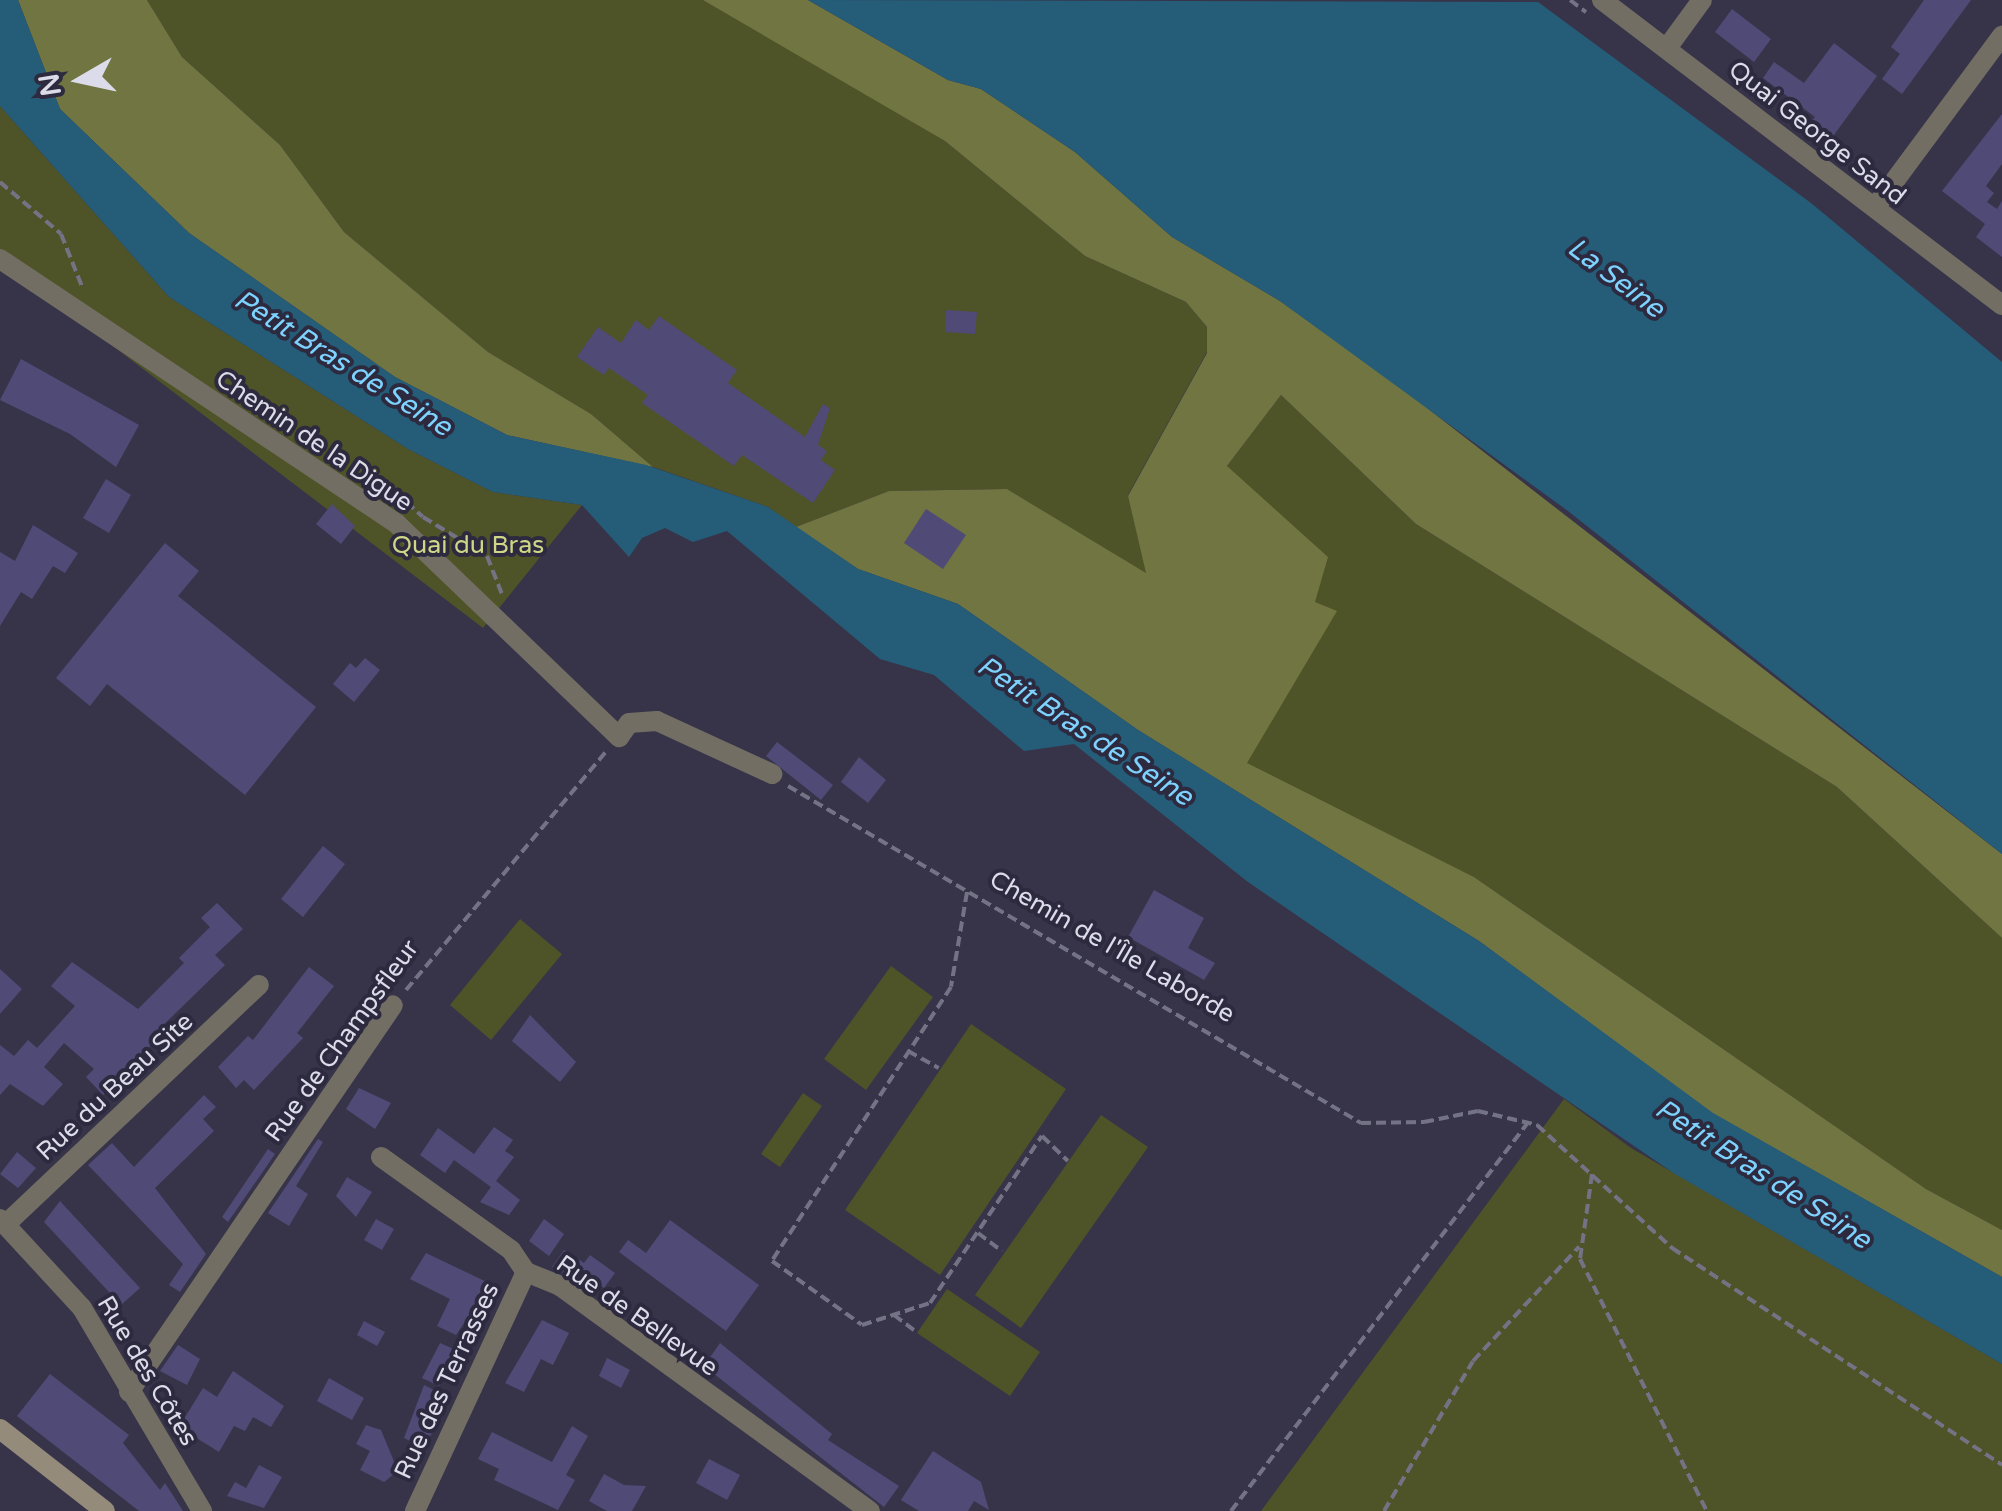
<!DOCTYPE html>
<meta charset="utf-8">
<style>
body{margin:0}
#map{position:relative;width:2002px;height:1511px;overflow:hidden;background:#37344a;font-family:"Varela Round",sans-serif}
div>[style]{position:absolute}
.green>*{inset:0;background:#4f5328}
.forest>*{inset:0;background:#707541}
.water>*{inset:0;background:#255d78}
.building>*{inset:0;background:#504a76}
.path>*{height:4px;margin-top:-2px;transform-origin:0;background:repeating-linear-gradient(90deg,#747285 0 10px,transparent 0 15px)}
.street>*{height:20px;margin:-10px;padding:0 10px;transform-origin:10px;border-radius:10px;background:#736e63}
.secondary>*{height:20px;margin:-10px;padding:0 10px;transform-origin:10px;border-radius:10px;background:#948b7b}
span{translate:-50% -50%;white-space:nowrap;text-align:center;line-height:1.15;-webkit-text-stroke:8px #2d2a3f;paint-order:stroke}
.street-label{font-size:25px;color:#dcdbe9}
.park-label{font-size:25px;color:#cfd787}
.water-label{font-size:28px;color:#7dd3fe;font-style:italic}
.north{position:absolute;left:30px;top:30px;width:100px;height:100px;-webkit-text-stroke:8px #2d2a3f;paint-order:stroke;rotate:261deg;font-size:28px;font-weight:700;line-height:40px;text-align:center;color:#dcdbe9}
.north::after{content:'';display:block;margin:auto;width:35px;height:45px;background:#dcdbe9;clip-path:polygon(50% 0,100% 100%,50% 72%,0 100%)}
</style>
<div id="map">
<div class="green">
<i style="clip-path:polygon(147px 0,703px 0,764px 30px,945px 141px,1085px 256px,1186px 302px,1207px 327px,1207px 352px,1128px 495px,1147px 574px,1007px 489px,889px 491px,796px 527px,768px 507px,653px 467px,591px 414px,488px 352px,344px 232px,280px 145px,182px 57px)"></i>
<i style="clip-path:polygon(0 106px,169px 297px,408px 449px,493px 492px,582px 505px,483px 628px,0 260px)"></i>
<i style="clip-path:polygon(1281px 395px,1416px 524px,1837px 787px,2002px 938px,2002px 1230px,1926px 1189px,1474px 877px,1246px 763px,1315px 602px,1227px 466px)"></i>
<i style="clip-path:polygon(520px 919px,562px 954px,491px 1040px,450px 1005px)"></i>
<i style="clip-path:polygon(891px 966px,933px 997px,866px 1090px,824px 1059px)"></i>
<i style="clip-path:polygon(971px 1024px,1066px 1089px,940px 1275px,845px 1210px)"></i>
<i style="clip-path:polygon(803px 1093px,822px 1106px,780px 1167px,761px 1154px)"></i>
<i style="clip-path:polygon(1564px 1099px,1631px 1148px,2002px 1364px,2002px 1511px,1261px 1511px)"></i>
<i style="clip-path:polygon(1101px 1115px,1148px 1147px,1021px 1328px,975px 1295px)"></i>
<i style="clip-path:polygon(947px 1289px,1040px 1352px,1010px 1396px,917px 1333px)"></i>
</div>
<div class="forest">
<i style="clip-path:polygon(18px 0,147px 0,182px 57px,280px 145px,344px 232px,488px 352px,591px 414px,653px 467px,507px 435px,395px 377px,189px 233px,60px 109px)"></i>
<i style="clip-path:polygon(703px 0,808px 0,948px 80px,981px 89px,1075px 152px,1172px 237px,1280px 301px,1400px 387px,2002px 854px,2002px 938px,1837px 787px,1416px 524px,1281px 395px,1227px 466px,1328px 557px,1315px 602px,1337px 611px,1247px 763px,1474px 877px,1926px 1189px,2002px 1230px,2002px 1277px,1712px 1113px,1479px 941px,1138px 730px,958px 604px,858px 569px,796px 527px,889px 491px,1007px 489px,1146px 573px,1128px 496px,1207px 353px,1207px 327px,1186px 302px,1085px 256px,945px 141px)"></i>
</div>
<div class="water">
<i style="clip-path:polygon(0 0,18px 0,60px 109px,189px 233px,395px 377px,507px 435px,646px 465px,768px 507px,858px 569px,958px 604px,1138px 730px,1479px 941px,1713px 1113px,2002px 1277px,2002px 1364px,1675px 1174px,1248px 882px,1074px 744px,1024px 751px,934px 675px,880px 659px,727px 531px,693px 542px,665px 528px,642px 538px,629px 557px,582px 505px,493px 492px,408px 449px,169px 297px,0 106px)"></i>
<i style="clip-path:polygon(808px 0,1538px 2px,1811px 203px,2002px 362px,2002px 854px,1568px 511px,1280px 301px,1172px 237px,1075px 152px,981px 89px,948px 80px)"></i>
</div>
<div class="building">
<i style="clip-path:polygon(1924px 0,1971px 0,1902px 94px,1882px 79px,1900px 54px,1891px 47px)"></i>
<i style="clip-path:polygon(1732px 9px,1771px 39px,1754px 62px,1715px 32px)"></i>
<i style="clip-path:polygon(1834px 43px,1877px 76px,1831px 139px,1810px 123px,1815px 117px,1763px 78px,1774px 62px,1804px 83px)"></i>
<i style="clip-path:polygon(2002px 114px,2002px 164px,1986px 186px,1994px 193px,1987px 202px,1997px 209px,2002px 201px,2002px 257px,1976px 237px,1985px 224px,1942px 191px)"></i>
<i style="clip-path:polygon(946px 310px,977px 312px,975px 334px,945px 332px)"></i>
<i style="clip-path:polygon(659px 316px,737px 370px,728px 383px,805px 437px,823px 404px,830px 408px,818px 445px,827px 451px,821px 460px,835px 470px,813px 503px,742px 455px,734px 466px,642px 403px,648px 395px,609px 368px,604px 375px,577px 357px,598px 327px,621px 343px,636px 320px,649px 330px)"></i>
<i style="clip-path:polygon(21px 359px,139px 425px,116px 467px,70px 434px,0 400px)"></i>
<i style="clip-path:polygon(106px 479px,131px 495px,109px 533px,83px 518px)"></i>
<i style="clip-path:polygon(332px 504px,355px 526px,341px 544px,316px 524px)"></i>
<i style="clip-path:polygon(926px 509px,966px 535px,943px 569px,904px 543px)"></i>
<i style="clip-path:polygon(33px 525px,78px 553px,65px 573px,53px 566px,32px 599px,21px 592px,0 626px,0 552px,15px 561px)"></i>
<i style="clip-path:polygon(165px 543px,199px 571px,178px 596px,316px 707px,245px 795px,107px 684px,90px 706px,56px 678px)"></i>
<i style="clip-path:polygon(365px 658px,380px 670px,354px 702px,333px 684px,350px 663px,356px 668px)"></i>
<i style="clip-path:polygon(777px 742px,833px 785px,821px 800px,766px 756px)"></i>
<i style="clip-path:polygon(859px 757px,886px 780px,868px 803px,841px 782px)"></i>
<i style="clip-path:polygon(323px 846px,345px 864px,303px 917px,281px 899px)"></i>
<i style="clip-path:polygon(1154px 890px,1204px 918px,1188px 948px,1215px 963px,1204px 980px,1128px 937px)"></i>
<i style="clip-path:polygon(217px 903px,243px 929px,215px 955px,225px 965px,150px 1038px,154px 1042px,103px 1095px,86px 1077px,94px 1069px,64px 1043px,44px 1067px,63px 1084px,43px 1106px,10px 1084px,0 1095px,0 1045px,14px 1056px,28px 1040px,37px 1048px,75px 1006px,51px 986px,72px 962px,138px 1009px,184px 963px,179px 958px,210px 927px,201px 918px)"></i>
<i style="clip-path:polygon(309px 967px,334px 986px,297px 1033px,303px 1038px,254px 1090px,244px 1080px,236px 1088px,218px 1067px,248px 1036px,253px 1040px)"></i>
<i style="clip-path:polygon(0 969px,22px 989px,0 1014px)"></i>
<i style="clip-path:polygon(530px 1015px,576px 1062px,560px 1082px,512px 1041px)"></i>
<i style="clip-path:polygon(359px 1088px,391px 1103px,375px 1129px,346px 1109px)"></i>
<i style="clip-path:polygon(204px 1095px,216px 1107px,203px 1119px,214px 1131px,155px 1188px,206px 1254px,180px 1292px,169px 1285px,183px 1264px,88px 1165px,112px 1143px,134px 1167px)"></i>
<i style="clip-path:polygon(494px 1127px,513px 1140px,505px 1151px,514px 1157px,496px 1181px,520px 1200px,509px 1215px,480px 1202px,491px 1187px,454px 1160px,445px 1173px,420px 1155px,438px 1128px,474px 1154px)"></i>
<i style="clip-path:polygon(318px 1139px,323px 1142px,296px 1186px,308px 1194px,289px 1226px,268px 1213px)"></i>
<i style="clip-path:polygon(268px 1149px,275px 1154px,228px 1222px,222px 1217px)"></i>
<i style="clip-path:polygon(17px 1152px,36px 1168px,18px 1188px,0 1174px)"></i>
<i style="clip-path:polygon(347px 1177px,372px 1192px,356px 1217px,336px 1196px)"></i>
<i style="clip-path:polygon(60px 1201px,140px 1288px,121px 1305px,44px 1222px)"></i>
<i style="clip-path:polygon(376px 1219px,394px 1229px,382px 1250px,364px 1240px)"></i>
<i style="clip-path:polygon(544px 1219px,564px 1234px,549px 1256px,529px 1241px)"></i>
<i style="clip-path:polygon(670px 1220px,759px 1285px,726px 1331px,619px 1252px,628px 1240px,646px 1253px)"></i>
<i style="clip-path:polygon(564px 1250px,584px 1263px,590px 1255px,615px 1273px,604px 1288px,591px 1278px,586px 1286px,552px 1267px)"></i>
<i style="clip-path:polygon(426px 1253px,491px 1284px,456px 1335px,437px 1326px,450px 1299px,410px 1279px)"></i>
<i style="clip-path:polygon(542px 1320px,569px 1333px,553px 1365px,541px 1359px,524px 1392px,505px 1383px)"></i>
<i style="clip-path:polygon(364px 1321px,385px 1332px,377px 1346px,357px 1335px)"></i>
<i style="clip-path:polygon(440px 1343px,456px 1350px,439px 1386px,422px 1378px)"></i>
<i style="clip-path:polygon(720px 1343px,832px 1434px,828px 1440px,899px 1486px,884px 1507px,704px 1366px)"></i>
<i style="clip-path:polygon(178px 1345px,200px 1359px,187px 1385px,160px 1371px)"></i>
<i style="clip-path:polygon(607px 1358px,630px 1370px,621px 1388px,599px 1376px)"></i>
<i style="clip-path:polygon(233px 1371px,284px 1406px,271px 1427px,253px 1417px,245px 1431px,234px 1426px,219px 1452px,179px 1427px,203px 1388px,217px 1397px)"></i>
<i style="clip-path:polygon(50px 1374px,129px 1435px,123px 1443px,160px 1490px,165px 1483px,183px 1511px,139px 1511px,17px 1416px)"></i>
<i style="clip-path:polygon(329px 1378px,364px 1398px,352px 1420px,317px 1401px)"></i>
<i style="clip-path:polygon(424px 1385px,450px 1398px,424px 1448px,404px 1438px)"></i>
<i style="clip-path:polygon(366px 1425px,381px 1430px,398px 1471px,384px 1482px,360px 1470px,370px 1451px,356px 1444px)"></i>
<i style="clip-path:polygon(572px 1426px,588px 1436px,566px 1475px,575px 1480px,558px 1510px,494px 1480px,499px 1469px,478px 1459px,492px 1432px,552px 1462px)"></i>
<i style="clip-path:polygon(933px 1451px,981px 1482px,989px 1510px,974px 1501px,968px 1511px,919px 1511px,901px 1500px)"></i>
<i style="clip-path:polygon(709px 1459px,740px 1475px,727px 1500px,696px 1483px)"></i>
<i style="clip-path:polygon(259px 1465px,282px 1477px,264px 1508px,227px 1496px,235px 1482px,246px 1488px)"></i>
<i style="clip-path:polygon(604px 1474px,624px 1485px,646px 1486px,632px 1511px,607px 1511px,589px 1501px)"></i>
</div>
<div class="path">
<i style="left:1570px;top:0;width:20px;rotate:37deg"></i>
<i style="left:0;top:182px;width:80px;rotate:40.4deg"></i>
<i style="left:61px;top:234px;width:59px;rotate:68.2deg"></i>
<i style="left:338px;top:459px;width:37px;rotate:20deg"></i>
<i style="left:373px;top:472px;width:67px;rotate:42deg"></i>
<i style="left:423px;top:517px;width:75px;rotate:31.4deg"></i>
<i style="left:487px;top:556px;width:41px;rotate:68.5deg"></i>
<i style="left:788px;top:786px;width:665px;rotate:30.46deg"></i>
<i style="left:1361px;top:1123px;width:63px;rotate:-0.9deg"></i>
<i style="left:1424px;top:1122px;width:55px;rotate:-11.5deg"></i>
<i style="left:1478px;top:1111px;width:61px;rotate:13.3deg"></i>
<i style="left:1537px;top:1125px;width:183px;rotate:42.3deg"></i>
<i style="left:1672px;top:1248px;width:395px;rotate:33.3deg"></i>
<i style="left:967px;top:892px;width:96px;rotate:99.6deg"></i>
<i style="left:951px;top:987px;width:327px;rotate:123.2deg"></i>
<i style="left:772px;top:1261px;width:110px;rotate:35.4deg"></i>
<i style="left:862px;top:1325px;width:71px;rotate:-17.9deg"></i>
<i style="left:930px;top:1303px;width:201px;rotate:-56.2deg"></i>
<i style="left:1042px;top:1136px;width:36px;rotate:44deg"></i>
<i style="left:406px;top:990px;width:311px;rotate:-50deg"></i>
<i style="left:908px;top:1051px;width:35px;rotate:29deg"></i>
<i style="left:1592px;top:1174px;width:86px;rotate:98deg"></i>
<i style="left:1580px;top:1259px;width:282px;rotate:63.3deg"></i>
<i style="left:978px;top:1233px;width:30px;rotate:37deg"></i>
<i style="left:894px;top:1315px;width:25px;rotate:37deg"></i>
<i style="left:1231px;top:1511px;width:489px;rotate:-52.6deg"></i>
<i style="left:1384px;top:1511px;width:174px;rotate:-59.3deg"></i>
<i style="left:1473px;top:1361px;width:156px;rotate:-47.1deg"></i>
</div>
<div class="street">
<i style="left:1602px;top:0;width:503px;rotate:37.33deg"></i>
<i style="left:1667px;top:48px;width:59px;rotate:-53.9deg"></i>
<i style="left:1876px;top:206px;width:212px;rotate:-53.5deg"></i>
<i style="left:0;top:259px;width:477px;rotate:33.7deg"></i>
<i style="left:397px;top:524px;width:308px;rotate:43.8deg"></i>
<i style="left:619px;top:737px;width:17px;rotate:-54deg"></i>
<i style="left:629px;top:723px;width:28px;rotate:-4deg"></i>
<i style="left:657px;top:721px;width:127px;rotate:24.7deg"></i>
<i style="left:381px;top:1157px;width:160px;rotate:35.6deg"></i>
<i style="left:511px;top:1250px;width:27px;rotate:56deg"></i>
<i style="left:526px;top:1272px;width:37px;rotate:22deg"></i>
<i style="left:560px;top:1286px;width:383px;rotate:36deg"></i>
<i style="left:0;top:1219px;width:121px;rotate:47.3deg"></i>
<i style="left:82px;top:1308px;width:236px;rotate:59.4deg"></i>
<i style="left:6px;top:1224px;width:348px;rotate:-43.4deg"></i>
<i style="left:129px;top:1392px;width:468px;rotate:-55.7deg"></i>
<i style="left:415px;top:1511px;width:264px;rotate:-65.1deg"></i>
</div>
<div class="secondary">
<i style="left:0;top:1429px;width:133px;rotate:38deg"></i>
</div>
<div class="street-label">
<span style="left:1817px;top:133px;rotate:38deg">Quai George Sand</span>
<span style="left:314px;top:441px;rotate:34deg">Chemin de la Digue</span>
<span style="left:1112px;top:947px;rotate:30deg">Chemin de l'Île Laborde</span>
<span style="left:342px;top:1041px;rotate:-54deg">Rue de Champsfleur</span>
<span style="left:115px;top:1087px;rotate:-43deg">Rue du Beau Site</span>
<span style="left:637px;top:1316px;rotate:35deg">Rue de Bellevue</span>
<span style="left:147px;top:1371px;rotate:59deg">Rue des Côtes</span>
<span style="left:447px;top:1381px;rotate:-65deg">Rue des Terrasses</span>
</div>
<div class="park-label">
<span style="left:468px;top:545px">Quai du Bras</span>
</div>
<div class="water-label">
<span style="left:1616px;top:278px;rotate:37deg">La Seine</span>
<span style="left:343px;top:363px;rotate:32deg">Petit Bras de Seine</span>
<span style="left:1085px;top:731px;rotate:33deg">Petit Bras de Seine</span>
<span style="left:1763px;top:1174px;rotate:33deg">Petit Bras de Seine</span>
</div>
<div class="north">N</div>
</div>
